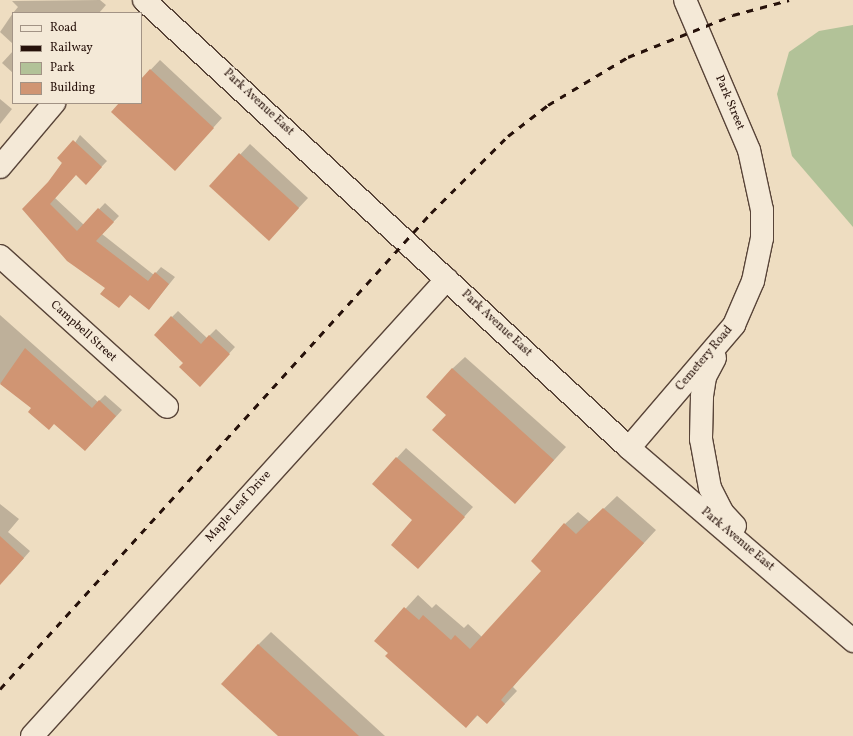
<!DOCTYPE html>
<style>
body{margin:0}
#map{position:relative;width:853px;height:736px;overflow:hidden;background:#eeddc1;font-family:Vollkorn,serif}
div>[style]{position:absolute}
.green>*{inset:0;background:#b2c298}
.shadow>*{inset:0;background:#0003}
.building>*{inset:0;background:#d09573}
.roads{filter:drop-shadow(1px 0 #584438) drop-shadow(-1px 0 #584438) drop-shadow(0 1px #584438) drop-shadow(0 -1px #584438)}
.street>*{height:22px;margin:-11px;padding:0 11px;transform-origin:11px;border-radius:11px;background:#f4e9d7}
.secondary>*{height:22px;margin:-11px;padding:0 11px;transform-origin:11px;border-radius:11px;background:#f4e9d7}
.rail>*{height:3px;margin-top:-1.5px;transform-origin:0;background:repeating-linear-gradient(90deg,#26110a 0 7px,transparent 0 14px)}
span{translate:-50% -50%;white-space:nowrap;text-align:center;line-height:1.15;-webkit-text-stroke:4px #f4e9d7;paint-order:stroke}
.street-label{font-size:12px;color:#26110a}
.legend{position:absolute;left:12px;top:12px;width:130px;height:92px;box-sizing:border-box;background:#f4e9d7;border:1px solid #a29385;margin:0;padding:5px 7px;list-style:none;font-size:12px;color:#26110a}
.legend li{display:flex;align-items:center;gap:8px;height:20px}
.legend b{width:20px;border:1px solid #a29385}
</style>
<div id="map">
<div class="green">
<i style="clip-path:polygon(853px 25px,853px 227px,792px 156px,777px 94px,789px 52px,819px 31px)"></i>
</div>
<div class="shadow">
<i style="clip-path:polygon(100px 0,106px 5px,99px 13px,13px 13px,18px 7px,12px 1px)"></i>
<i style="clip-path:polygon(13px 13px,13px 44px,0 32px)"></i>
<i style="clip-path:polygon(13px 51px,13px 73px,2px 63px)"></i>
<i style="clip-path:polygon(160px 60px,222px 118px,175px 170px,120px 103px,141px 103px,141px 80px)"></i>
<i style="clip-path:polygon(0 99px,12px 109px,0 124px)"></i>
<i style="clip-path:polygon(80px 135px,107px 161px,92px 177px,76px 174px,55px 198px,84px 225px,105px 203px,119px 216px,102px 234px,154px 275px,161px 267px,175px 277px,149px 309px,130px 294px,119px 307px,106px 288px,24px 209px,49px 183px)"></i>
<i style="clip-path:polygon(250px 144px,308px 198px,278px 230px,211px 186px)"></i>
<i style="clip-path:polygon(178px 311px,207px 338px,216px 329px,235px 347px,206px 379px,184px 363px,172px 317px)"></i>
<i style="clip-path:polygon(0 315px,98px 402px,105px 395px,122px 410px,91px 444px,32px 408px,0 383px)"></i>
<i style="clip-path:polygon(465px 357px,566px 447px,515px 503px,452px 369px)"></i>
<i style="clip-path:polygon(406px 448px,473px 507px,418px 568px,414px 520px,373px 484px)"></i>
<i style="clip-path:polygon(617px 496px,656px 530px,519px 679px,513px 687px,517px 691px,487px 723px,478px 715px,466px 727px,376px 641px,418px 595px,432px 608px,436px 604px,464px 628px,468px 624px,482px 637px,542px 571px,532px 561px,565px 524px,578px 512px,590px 522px)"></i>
<i style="clip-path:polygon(0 504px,19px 519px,8px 532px,30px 551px,10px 574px,0 577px)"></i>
<i style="clip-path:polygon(271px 632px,385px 736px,280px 736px,258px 645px)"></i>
</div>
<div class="building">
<i style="clip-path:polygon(150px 69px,214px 128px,175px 171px,111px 112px,119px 103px,141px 103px,141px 79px)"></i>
<i style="clip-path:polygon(73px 140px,102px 167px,86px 185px,76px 175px,50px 204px,77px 231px,98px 208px,114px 222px,96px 241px,148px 281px,155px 272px,169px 284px,149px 310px,130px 295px,119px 308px,100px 294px,105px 288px,67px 261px,22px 209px,48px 182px,62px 163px,57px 158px)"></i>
<i style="clip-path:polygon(239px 153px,299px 208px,269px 241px,209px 186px)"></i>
<i style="clip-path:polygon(171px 316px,201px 344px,209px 335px,230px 354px,200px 387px,179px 367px,183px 363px,154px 335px)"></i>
<i style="clip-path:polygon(25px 348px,92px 408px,99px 400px,116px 416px,85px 451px,54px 424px,49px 430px,28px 412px,31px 408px,0 384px)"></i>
<i style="clip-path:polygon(452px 368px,554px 460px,515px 504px,432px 430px,446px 415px,426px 397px)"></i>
<i style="clip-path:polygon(396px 457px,465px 517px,418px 569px,391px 545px,412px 520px,372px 484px)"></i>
<i style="clip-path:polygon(603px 508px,644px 543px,507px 693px,501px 700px,505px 704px,487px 724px,477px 715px,466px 728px,385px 656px,388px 653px,374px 641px,404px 607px,419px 620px,423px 615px,451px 640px,455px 635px,470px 649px,541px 571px,531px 561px,564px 523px,576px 534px)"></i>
<i style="clip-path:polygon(0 536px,24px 558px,0 585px)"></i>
<i style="clip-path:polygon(258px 644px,359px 736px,278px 736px,221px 684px)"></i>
</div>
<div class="roads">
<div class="street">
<i style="left:0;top:167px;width:84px;rotate:-49.8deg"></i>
<i style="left:0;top:256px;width:225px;rotate:42.1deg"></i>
<i style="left:32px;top:736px;width:617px;rotate:-47.76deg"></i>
</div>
<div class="secondary">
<i style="left:144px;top:0;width:660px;rotate:42.73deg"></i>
<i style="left:629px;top:448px;width:296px;rotate:40.7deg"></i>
<i style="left:715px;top:358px;width:21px;rotate:118deg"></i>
<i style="left:705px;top:377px;width:20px;rotate:99deg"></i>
<i style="left:702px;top:397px;width:42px;rotate:91.4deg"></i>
<i style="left:701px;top:439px;width:50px;rotate:79.6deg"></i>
<i style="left:710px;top:488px;width:27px;rotate:63deg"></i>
<i style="left:722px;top:512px;width:19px;rotate:47deg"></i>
<i style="left:629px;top:448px;width:162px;rotate:-49.5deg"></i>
<i style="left:734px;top:325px;width:48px;rotate:-66.6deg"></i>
<i style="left:753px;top:281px;width:44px;rotate:-78.2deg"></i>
<i style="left:762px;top:238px;width:28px;rotate:-90deg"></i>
<i style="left:762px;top:210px;width:61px;rotate:-102.2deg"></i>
<i style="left:749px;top:150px;width:163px;rotate:-113.1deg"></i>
</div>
</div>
<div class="rail">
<i style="left:0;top:689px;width:642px;rotate:-47.84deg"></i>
<i style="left:431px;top:213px;width:109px;rotate:-45deg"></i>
<i style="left:508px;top:136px;width:51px;rotate:-37.8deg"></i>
<i style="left:548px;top:105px;width:93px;rotate:-31deg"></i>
<i style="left:628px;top:57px;width:113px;rotate:-21.8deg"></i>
<i style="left:733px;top:15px;width:58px;rotate:-15deg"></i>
</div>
<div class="street-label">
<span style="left:258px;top:103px;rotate:43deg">Park Avenue East</span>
<span style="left:729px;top:103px;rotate:67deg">Park Street</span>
<span style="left:496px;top:324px;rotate:43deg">Park Avenue East</span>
<span style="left:83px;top:332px;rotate:42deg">Campbell Street</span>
<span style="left:705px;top:359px;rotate:-50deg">Cemetery Road</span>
<span style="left:239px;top:507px;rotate:-48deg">Maple Leaf Drive</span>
<span style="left:737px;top:540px;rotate:40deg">Park Avenue East</span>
</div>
<ul class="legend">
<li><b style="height:5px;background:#f4e9d7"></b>Road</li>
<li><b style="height:5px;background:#26110a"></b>Railway</li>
<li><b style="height:11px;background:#b2c298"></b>Park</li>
<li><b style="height:11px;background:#d09573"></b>Building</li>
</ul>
</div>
